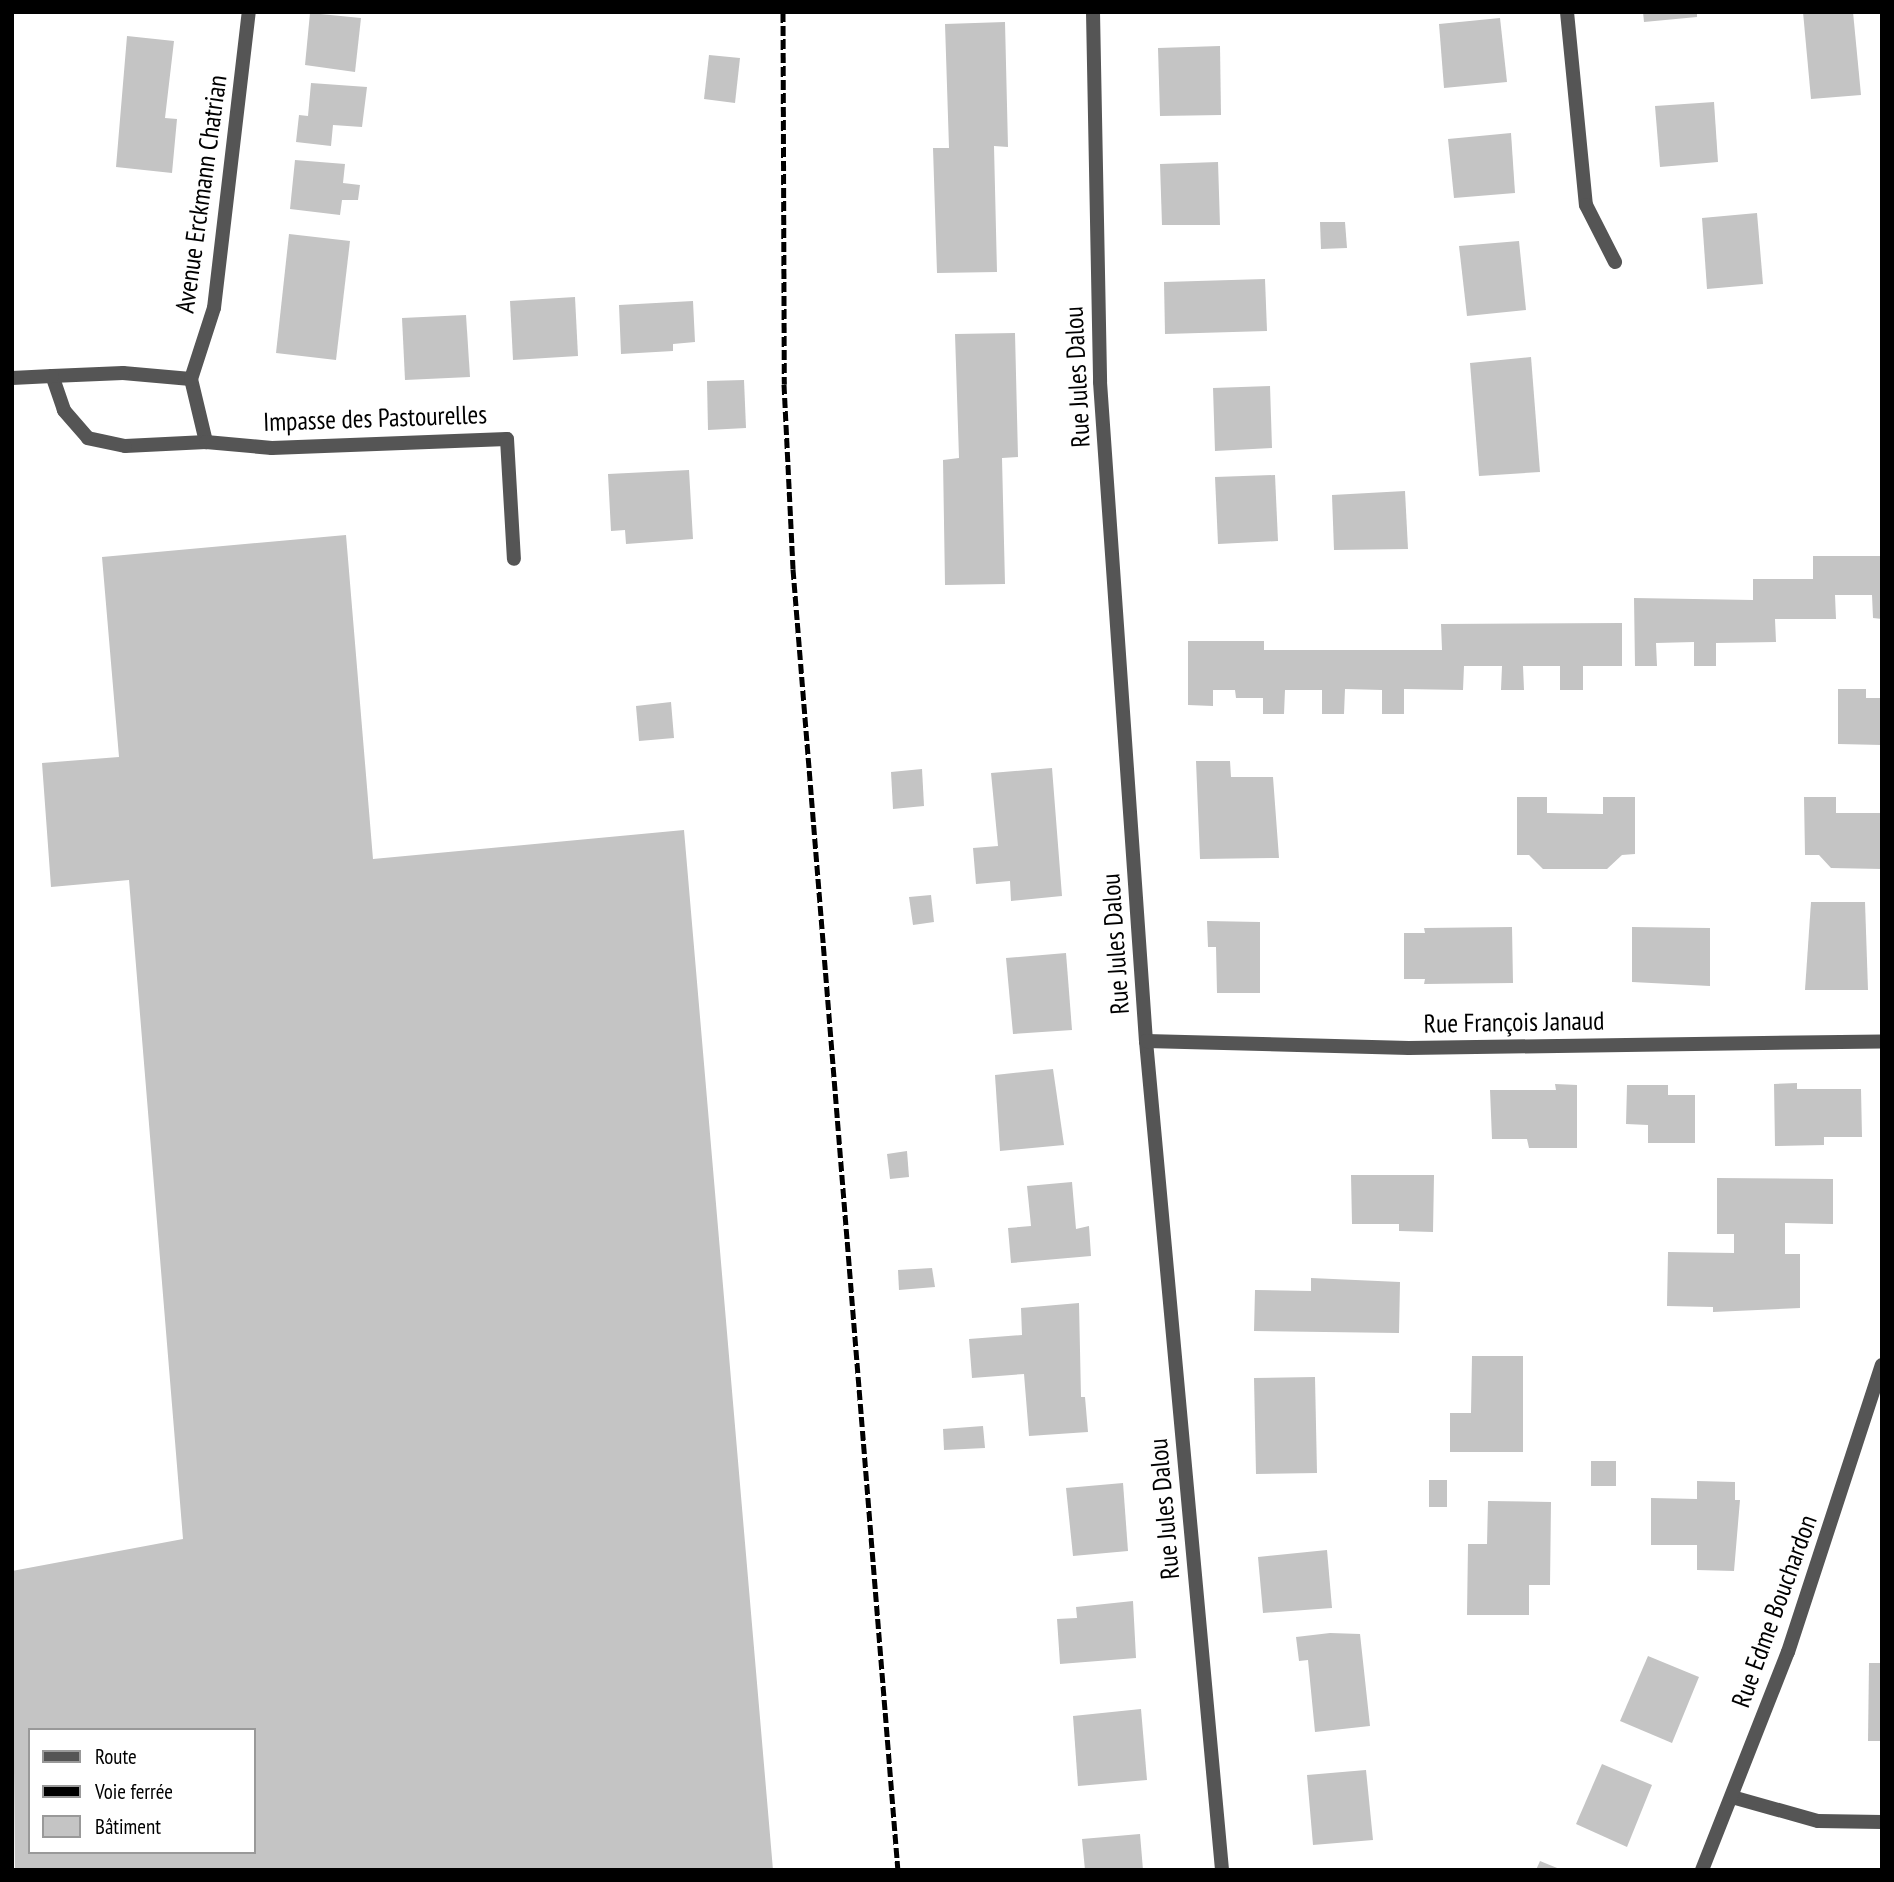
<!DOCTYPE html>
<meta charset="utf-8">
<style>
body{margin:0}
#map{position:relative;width:1894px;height:1882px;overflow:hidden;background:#fff;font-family:"PT Sans Narrow",sans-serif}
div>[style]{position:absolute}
.building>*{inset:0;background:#c4c4c4}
.street>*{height:14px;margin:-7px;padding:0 7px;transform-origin:7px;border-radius:7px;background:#555}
.rail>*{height:5px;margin-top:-2.5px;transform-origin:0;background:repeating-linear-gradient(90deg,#000 0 10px,transparent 0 13.5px)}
span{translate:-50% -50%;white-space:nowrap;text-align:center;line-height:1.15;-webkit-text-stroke:5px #fff;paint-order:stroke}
.street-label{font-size:26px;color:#000}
.frame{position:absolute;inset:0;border:14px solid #000;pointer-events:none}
.legend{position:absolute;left:28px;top:1728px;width:228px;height:126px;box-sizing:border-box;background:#fff;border:2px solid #999;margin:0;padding:9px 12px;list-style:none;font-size:21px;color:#000}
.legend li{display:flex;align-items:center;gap:14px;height:35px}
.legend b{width:35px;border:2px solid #999}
</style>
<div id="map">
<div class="building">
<i style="clip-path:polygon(1643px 12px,1697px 12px,1697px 17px,1644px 22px)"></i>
<i style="clip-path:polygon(1803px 12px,1853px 12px,1861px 95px,1811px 99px)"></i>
<i style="clip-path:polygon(310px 13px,361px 18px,355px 72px,305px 65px)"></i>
<i style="clip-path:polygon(1500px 18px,1507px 82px,1444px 88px,1439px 24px)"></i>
<i style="clip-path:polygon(1005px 22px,1008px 147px,994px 146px,997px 272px,937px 273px,933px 148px,949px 148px,945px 24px)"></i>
<i style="clip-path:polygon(127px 36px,174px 41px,165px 118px,177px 119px,172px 173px,116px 167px)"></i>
<i style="clip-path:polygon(1220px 46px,1221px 115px,1160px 116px,1158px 48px)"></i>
<i style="clip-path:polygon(709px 55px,740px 58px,735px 103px,704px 99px)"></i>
<i style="clip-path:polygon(311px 83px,367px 87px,362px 127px,333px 125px,331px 146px,296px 142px,299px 115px,308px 116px)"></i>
<i style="clip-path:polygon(1714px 102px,1718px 162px,1660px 167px,1655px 106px)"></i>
<i style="clip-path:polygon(1511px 133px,1515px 193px,1454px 198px,1448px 139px)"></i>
<i style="clip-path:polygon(295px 160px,345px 164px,343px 183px,360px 185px,358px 200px,342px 200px,340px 215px,290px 209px)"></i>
<i style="clip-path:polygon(1218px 162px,1220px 225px,1162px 225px,1160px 164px)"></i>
<i style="clip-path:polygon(1757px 213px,1763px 284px,1707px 289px,1702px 218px)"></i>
<i style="clip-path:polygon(1320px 222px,1345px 222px,1347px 248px,1321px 249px)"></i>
<i style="clip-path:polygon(289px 234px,350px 241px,336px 360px,276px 353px)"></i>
<i style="clip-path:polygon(1519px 241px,1526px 310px,1467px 316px,1459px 246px)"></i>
<i style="clip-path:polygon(1265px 279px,1267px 331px,1165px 334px,1164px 282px)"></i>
<i style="clip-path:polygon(575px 297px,578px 356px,513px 360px,510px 301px)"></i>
<i style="clip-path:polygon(693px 301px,695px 342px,673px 344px,673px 351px,621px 354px,619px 305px)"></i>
<i style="clip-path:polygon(466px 315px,470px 377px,405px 380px,402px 318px)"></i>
<i style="clip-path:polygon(1015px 333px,1018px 457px,1002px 458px,1005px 584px,945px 585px,943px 460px,959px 458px,955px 334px)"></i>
<i style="clip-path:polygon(1531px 357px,1540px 472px,1479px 476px,1470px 363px)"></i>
<i style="clip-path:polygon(744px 380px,746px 428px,708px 430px,707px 381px)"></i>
<i style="clip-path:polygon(1270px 386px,1272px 448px,1215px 451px,1213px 388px)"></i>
<i style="clip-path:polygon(689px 470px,693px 539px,626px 544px,625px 530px,611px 531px,608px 474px)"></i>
<i style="clip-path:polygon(1275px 475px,1278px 541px,1218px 544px,1215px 477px)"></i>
<i style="clip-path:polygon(1405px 491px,1408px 549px,1334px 550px,1332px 495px)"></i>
<i style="clip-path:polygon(evenodd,346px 535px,373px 859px,684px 830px,773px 1870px,15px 1870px,12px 1571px,183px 1539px,129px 880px,51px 887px,42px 763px,119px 757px,102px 557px,346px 535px,30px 1730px,254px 1730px,254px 1852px,30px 1852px,30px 1730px)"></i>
<i style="clip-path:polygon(1813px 556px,1882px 556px,1882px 619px,1873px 618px,1872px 595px,1835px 595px,1836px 619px,1775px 619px,1776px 642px,1716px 643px,1716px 666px,1694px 666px,1694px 642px,1656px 643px,1657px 666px,1635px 666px,1634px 598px,1753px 600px,1753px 579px,1813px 579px)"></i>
<i style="clip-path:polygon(1622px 623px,1622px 666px,1583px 666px,1583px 690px,1560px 690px,1560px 666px,1523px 666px,1524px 690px,1501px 690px,1502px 666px,1464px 666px,1463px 690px,1404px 689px,1404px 714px,1382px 714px,1382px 690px,1345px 689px,1344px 714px,1322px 714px,1322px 690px,1285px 690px,1284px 714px,1263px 714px,1263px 698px,1236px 698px,1235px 690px,1213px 690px,1213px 706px,1188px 705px,1188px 641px,1264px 641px,1264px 650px,1442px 650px,1441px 624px)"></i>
<i style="clip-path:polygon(1838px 689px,1866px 689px,1866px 698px,1882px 698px,1882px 745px,1838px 744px)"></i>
<i style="clip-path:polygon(671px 702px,674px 738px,639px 741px,636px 706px)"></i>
<i style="clip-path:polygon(1196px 761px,1230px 761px,1231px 777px,1273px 777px,1279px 858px,1200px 859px)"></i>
<i style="clip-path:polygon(1052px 768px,1062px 896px,1011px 901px,1010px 881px,976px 884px,973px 848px,998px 846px,991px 773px)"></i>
<i style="clip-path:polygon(922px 769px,924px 806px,893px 809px,891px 772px)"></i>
<i style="clip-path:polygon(1517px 797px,1547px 797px,1547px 813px,1603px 814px,1603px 797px,1635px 797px,1635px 854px,1622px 855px,1607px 869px,1543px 869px,1529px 855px,1517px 855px)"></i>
<i style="clip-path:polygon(1804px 797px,1836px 797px,1836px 813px,1882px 813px,1882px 869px,1831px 868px,1819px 855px,1805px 855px)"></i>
<i style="clip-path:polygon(931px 895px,934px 922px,913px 925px,909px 897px)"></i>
<i style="clip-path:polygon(1811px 902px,1865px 902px,1868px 990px,1805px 990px)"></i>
<i style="clip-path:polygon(1207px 921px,1260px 922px,1260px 993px,1217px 993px,1216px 947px,1208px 947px)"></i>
<i style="clip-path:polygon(1512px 927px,1513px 983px,1424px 984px,1425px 979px,1404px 979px,1404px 933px,1425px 933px,1424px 928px)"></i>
<i style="clip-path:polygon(1632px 927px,1710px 928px,1710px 986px,1632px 982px)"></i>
<i style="clip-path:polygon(1066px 953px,1072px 1030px,1013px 1034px,1006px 958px)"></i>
<i style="clip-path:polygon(1053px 1069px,1064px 1145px,1000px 1151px,995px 1075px)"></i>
<i style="clip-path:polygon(1797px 1083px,1797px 1089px,1861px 1089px,1862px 1137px,1824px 1137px,1824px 1145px,1775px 1146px,1774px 1084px)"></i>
<i style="clip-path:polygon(1555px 1084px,1577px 1085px,1577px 1148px,1529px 1148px,1527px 1139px,1492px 1139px,1490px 1090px,1556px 1090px)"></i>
<i style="clip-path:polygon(1627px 1085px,1668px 1085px,1668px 1095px,1695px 1095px,1695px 1143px,1648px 1143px,1648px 1125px,1626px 1124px)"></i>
<i style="clip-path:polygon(907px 1151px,909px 1177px,890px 1179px,887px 1154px)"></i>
<i style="clip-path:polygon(1351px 1175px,1434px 1175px,1433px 1232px,1399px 1231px,1399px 1224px,1352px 1224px)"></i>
<i style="clip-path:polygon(1717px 1178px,1833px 1179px,1833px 1224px,1785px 1223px,1785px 1254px,1800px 1254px,1800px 1308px,1713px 1312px,1713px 1307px,1667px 1306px,1668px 1252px,1734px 1253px,1734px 1234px,1717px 1234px)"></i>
<i style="clip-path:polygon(1072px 1182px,1076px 1229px,1089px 1226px,1091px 1256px,1011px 1263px,1008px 1228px,1031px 1226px,1027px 1186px)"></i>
<i style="clip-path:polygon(932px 1268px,935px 1287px,899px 1290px,898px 1270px)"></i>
<i style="clip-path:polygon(1311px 1278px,1400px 1282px,1399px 1333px,1254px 1331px,1255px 1290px,1311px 1291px)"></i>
<i style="clip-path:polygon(1079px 1303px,1081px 1397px,1085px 1397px,1088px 1432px,1029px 1436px,1024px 1374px,972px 1378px,969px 1339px,1022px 1335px,1021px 1308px)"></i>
<i style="clip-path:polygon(1472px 1356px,1523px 1356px,1523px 1452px,1450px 1452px,1450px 1413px,1471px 1413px)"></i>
<i style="clip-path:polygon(1315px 1377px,1317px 1473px,1256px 1474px,1254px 1378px)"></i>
<i style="clip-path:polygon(983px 1426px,985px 1448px,944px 1450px,943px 1429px)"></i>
<i style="clip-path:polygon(1591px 1461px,1616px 1461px,1616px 1486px,1591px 1486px)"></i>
<i style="clip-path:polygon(1429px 1480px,1447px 1480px,1447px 1507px,1429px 1507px)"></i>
<i style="clip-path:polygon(1697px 1481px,1735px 1482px,1735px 1500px,1740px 1500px,1734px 1571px,1697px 1570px,1697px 1545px,1651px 1545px,1651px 1498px,1697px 1499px)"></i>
<i style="clip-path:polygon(1123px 1483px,1128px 1551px,1073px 1556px,1066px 1488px)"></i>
<i style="clip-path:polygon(1488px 1501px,1551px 1502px,1550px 1585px,1529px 1585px,1529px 1615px,1467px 1615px,1468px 1544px,1487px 1544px)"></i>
<i style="clip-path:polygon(1327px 1550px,1332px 1608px,1263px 1613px,1258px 1557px)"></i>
<i style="clip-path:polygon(1133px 1601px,1136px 1658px,1060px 1664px,1057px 1619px,1077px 1618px,1076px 1607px)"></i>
<i style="clip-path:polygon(1330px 1633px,1360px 1634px,1370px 1726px,1315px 1732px,1308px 1660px,1299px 1661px,1296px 1637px)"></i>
<i style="clip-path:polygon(1648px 1656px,1699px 1677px,1672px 1743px,1620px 1721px)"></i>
<i style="clip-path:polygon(1869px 1663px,1882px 1663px,1882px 1741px,1868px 1741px)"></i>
<i style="clip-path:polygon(1141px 1709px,1147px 1780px,1078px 1786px,1073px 1716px)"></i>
<i style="clip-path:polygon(1602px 1764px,1652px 1785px,1627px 1847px,1576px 1824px)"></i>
<i style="clip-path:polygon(1366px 1770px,1373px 1840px,1313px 1845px,1307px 1775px)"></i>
<i style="clip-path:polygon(1140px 1834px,1143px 1870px,1085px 1870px,1082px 1839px)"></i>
<i style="clip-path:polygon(1540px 1861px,1562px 1870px,1536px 1870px)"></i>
</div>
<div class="street">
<i style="left:1093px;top:12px;width:370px;rotate:88.9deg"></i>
<i style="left:1100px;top:382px;width:661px;rotate:86.01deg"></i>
<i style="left:1146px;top:1041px;width:832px;rotate:84.76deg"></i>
<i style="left:1567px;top:12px;width:194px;rotate:84.4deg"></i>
<i style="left:1586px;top:205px;width:64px;rotate:63deg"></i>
<i style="left:123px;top:373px;width:68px;rotate:5deg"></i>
<i style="left:191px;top:379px;width:65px;rotate:76.6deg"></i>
<i style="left:206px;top:442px;width:81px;rotate:177.2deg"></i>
<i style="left:125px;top:446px;width:38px;rotate:-168deg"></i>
<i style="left:88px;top:438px;width:37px;rotate:-131deg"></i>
<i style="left:64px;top:410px;width:36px;rotate:-109deg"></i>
<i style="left:52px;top:376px;width:71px;rotate:-2.4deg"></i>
<i style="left:12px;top:378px;width:40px;rotate:-2.9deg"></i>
<i style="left:191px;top:379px;width:75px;rotate:-72.1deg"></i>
<i style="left:214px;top:308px;width:298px;rotate:-83.3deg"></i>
<i style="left:206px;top:442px;width:66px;rotate:5.2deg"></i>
<i style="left:272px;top:448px;width:235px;rotate:-2.2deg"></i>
<i style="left:507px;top:439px;width:120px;rotate:86.7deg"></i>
<i style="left:1146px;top:1041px;width:263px;rotate:1.5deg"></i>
<i style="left:1409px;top:1048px;width:473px;rotate:-0.8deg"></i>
<i style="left:1732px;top:1797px;width:89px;rotate:15.6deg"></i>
<i style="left:1818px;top:1821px;width:64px;rotate:0.9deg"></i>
<i style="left:1702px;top:1870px;width:234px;rotate:-68.5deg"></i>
<i style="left:1788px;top:1652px;width:302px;rotate:-71.9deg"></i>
</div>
<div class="rail">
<i style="left:783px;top:12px;width:372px;rotate:89.8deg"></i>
<i style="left:784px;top:384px;width:185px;rotate:87.2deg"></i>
<i style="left:793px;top:569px;width:1305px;rotate:85.39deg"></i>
</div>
<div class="street-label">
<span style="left:201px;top:194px;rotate:-82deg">Avenue Erckmann Chatrian</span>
<span style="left:1077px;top:377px;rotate:-93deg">Rue Jules Dalou</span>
<span style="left:375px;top:418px;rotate:-2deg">Impasse des Pastourelles</span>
<span style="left:1115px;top:944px;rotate:-94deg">Rue Jules Dalou</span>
<span style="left:1514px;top:1022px;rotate:-1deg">Rue François Janaud</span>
<span style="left:1164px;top:1509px;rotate:-95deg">Rue Jules Dalou</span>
<span style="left:1774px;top:1611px;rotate:-70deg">Rue Edme Bouchardon</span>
</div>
<div class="frame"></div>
<ul class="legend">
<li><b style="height:9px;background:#555"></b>Route</li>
<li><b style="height:9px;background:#000"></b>Voie ferrée</li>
<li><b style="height:19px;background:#c4c4c4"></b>Bâtiment</li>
</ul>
</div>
